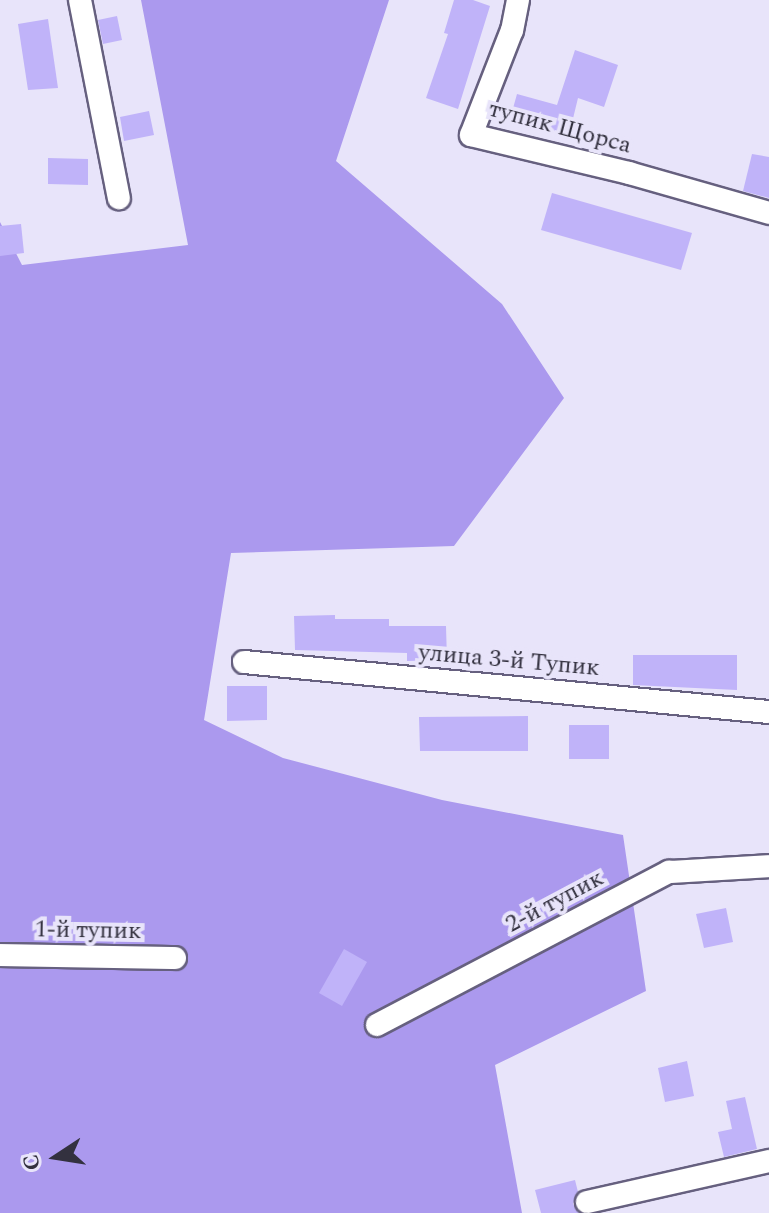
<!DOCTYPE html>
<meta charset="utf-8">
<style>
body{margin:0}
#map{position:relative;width:769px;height:1213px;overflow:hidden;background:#e8e4fa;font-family:Spectral,serif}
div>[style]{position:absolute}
.forest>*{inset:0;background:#ab99ee}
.building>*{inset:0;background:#c0b3f9}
.roads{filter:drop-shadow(2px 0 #66607f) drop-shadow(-2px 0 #66607f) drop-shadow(0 2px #66607f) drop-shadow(0 -2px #66607f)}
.minor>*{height:22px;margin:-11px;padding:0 11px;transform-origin:11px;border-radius:11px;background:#fff}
span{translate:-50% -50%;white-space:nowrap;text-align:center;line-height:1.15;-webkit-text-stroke:8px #e8e4fa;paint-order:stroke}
.street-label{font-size:24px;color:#33313f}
.north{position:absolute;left:16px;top:1117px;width:80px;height:80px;-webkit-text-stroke:6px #e8e4fa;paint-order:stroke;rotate:258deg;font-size:22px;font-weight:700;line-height:32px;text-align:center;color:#33313f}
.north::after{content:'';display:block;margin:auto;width:28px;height:36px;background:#33313f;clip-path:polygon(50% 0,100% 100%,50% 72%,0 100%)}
</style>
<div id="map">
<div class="forest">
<i style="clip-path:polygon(141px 0,389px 0,336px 161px,502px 304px,564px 398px,454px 546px,231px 553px,204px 720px,283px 758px,442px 800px,623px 835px,646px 991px,495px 1065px,522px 1213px,0 1213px,0 222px,22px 265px,188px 245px)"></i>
</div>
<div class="building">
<i style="clip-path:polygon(454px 0,473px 0,490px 6px,458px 109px,426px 98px,448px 34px,444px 33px)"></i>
<i style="clip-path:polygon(117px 16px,122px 40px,103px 44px,98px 20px)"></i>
<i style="clip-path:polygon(48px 19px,58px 88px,28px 90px,18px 24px)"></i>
<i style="clip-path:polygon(575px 50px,618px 65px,604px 107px,578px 98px,569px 135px,510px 119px,517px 94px,557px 105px)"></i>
<i style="clip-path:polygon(149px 111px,154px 135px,124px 141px,120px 117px)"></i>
<i style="clip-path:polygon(752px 154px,769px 157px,769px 198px,743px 191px)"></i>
<i style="clip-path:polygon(48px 158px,88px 159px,88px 185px,48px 184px)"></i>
<i style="clip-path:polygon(552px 193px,692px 233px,681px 270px,541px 230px)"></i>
<i style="clip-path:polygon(21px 224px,24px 253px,0 256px,0 226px)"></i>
<i style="clip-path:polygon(335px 615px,335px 619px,389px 619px,389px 626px,446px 626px,447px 660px,407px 661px,407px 653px,295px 650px,294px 616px)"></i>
<i style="clip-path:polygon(633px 655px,737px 655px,737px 690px,633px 685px)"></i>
<i style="clip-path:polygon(227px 686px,267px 686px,267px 720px,227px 721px)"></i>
<i style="clip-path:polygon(528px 716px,528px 751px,420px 751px,419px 717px)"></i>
<i style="clip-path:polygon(569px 725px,609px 725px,609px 759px,569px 759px)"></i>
<i style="clip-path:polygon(726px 908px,733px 942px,704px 948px,696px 914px)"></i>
<i style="clip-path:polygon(344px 949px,367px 962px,342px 1006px,319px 993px)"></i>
<i style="clip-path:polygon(687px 1061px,694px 1096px,665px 1102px,658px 1068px)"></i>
<i style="clip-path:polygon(745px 1097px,757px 1149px,724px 1157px,718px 1132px,732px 1129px,726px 1101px)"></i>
<i style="clip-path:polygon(575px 1180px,578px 1192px,573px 1204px,579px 1213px,541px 1213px,535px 1190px)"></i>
</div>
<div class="roads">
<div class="minor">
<i style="left:80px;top:0;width:202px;rotate:78.9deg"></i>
<i style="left:518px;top:0;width:31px;rotate:101deg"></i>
<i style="left:512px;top:30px;width:113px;rotate:111.3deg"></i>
<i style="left:471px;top:135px;width:163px;rotate:13.5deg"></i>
<i style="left:629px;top:173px;width:146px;rotate:15.9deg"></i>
<i style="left:244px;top:662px;width:527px;rotate:5.44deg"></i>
<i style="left:0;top:955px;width:175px;rotate:1deg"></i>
<i style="left:377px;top:1025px;width:330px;rotate:-27.7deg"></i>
<i style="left:669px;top:872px;width:100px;rotate:-3.4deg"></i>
<i style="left:587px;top:1202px;width:187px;rotate:-12.7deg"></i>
</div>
</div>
<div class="street-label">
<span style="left:560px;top:128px;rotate:15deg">тупик Щорса</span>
<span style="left:509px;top:661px;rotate:5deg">улица 3-й Тупик</span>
<span style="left:555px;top:902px;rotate:-28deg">2-й тупик</span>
<span style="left:88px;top:931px;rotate:1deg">1-й тупик</span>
</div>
<div class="north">С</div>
</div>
